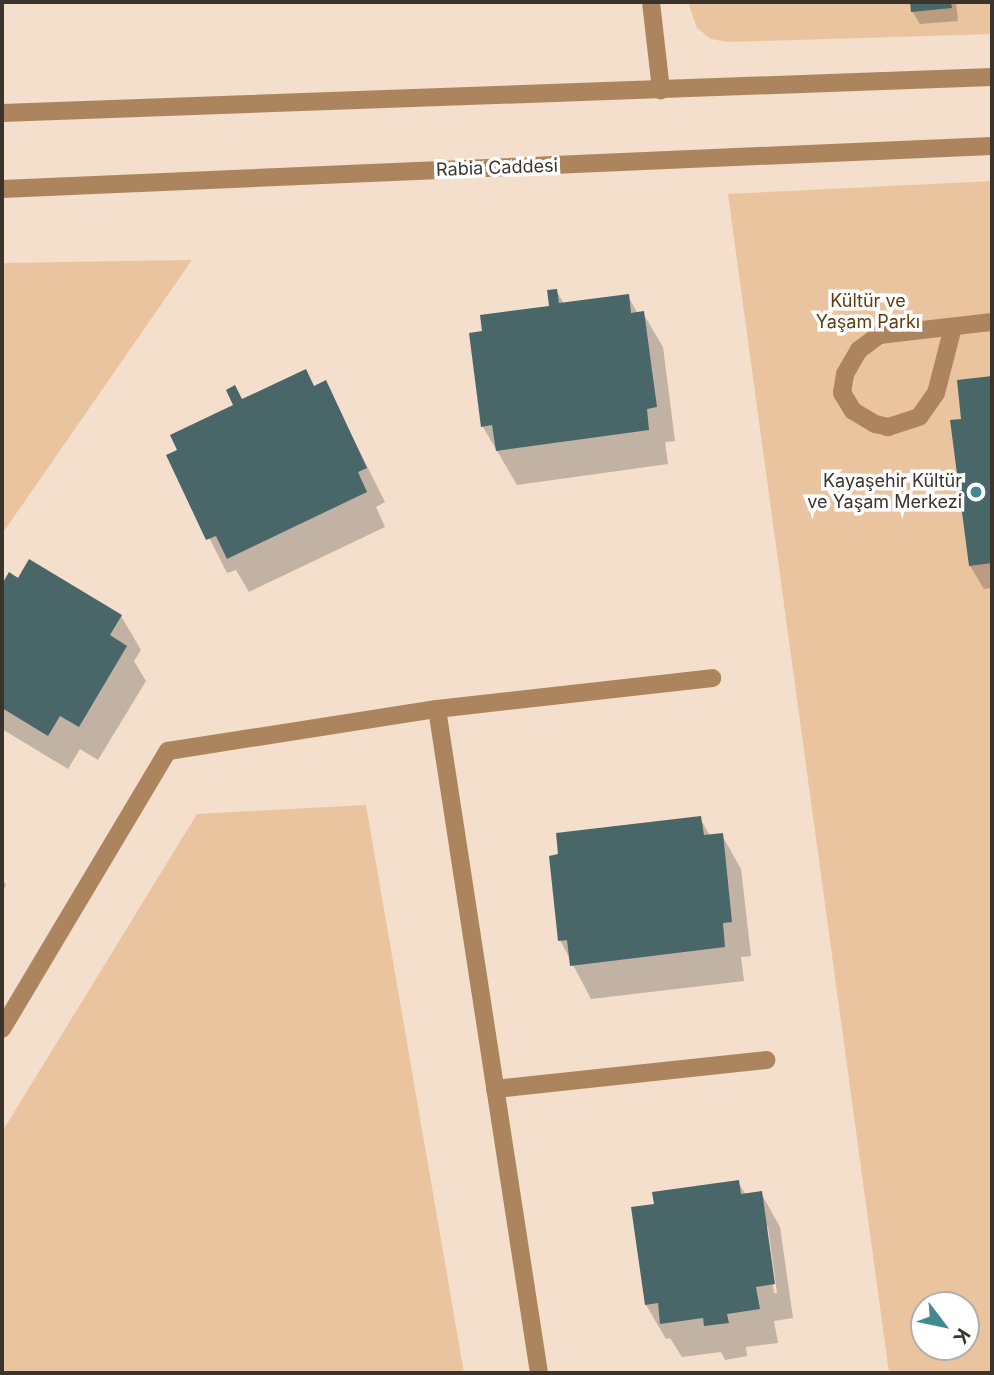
<!DOCTYPE html>
<meta charset="utf-8">
<style>
body{margin:0}
#map{position:relative;width:994px;height:1375px;overflow:hidden;background:#f3dfcc;font-family:Inter,sans-serif}
div>[style]{position:absolute}
.green>*{inset:0;background:#eac49f}
.shadow>*{inset:0;background:#0003}
.building>*{inset:0;background:#496668}
.minor>*{height:18px;margin:-9px;padding:0 9px;transform-origin:9px;border-radius:9px;background:#ac855f}
.dots>*{width:19px;height:19px;translate:-50% -50%;box-sizing:border-box;border:4px solid #fff;border-radius:50%}
span{translate:-50% -50%;white-space:nowrap;text-align:center;line-height:1.15;-webkit-text-stroke:7px #fff;paint-order:stroke}
.street-label{font-size:18px;color:#3c342c}
.park-label{font-size:18px;color:#603b0f}
.poi-label{font-size:18px;color:#3c342c}
.right{translate:-100% -50%;text-align:right}
.frame{position:absolute;inset:0;border:4px solid #3c342c;pointer-events:none}
.north{position:absolute;left:910px;top:1291px;width:70px;height:70px;box-sizing:border-box;background:#fff;border:2px solid #b1aeab;border-radius:50%;rotate:122deg;font-size:19px;font-weight:700;line-height:28px;text-align:center;color:#3c342c}
.north::after{content:'';display:block;margin:auto;width:24px;height:32px;background:#428a8f;clip-path:polygon(50% 0,100% 100%,50% 72%,0 100%)}
</style>
<div id="map">
<div class="green">
<i style="clip-path:polygon(688px 2px,992px 2px,992px 34px,727px 42px,711px 39px,697px 28px)"></i>
<i style="clip-path:polygon(evenodd,992px 181px,992px 1373px,889px 1373px,728px 194px,992px 181px,924px 1305px,966px 1305px,966px 1347px,924px 1347px,924px 1305px)"></i>
<i style="clip-path:polygon(192px 260px,2px 534px,2px 263px)"></i>
<i style="clip-path:polygon(366px 805px,464px 1373px,9px 1373px,2px 1369px,2px 1132px,197px 814px)"></i>
</div>
<div class="shadow">
<i style="clip-path:polygon(911px 2px,956px 2px,958px 21px,920px 24px,912px 11px)"></i>
<i style="clip-path:polygon(556px 290px,564px 304px,628px 296px,638px 314px,643px 313px,663px 347px,675px 441px,665px 442px,668px 464px,517px 485px,483px 427px,471px 335px,551px 308px)"></i>
<i style="clip-path:polygon(992px 378px,992px 588px,984px 589px,970px 566px,952px 421px,963px 420px,958px 382px)"></i>
<i style="clip-path:polygon(325px 382px,385px 502px,376px 507px,385px 527px,249px 592px,236px 570px,227px 573px,168px 456px,180px 450px,242px 401px,314px 387px)"></i>
<i style="clip-path:polygon(9px 574px,121px 616px,141px 650px,134px 661px,146px 681px,98px 760px,80px 749px,68px 769px,2px 729px,2px 587px)"></i>
<i style="clip-path:polygon(700px 818px,710px 836px,722px 835px,741px 869px,751px 956px,741px 957px,744px 981px,591px 999px,560px 940px)"></i>
<i style="clip-path:polygon(2px 878px,6px 885px,2px 892px)"></i>
<i style="clip-path:polygon(evenodd,738px 1182px,746px 1195px,761px 1193px,780px 1227px,793px 1318px,774px 1321px,778px 1343px,746px 1347px,747px 1356px,725px 1360px,721px 1352px,682px 1357px,670px 1338px,666px 1339px,646px 1305px,656px 1205px,738px 1182px,765px 1227px,768px 1227px,777px 1293px,774px 1293px,765px 1227px)"></i>
</div>
<div class="building">
<i style="clip-path:polygon(910px 2px,951px 2px,952px 8px,911px 12px)"></i>
<i style="clip-path:polygon(557px 289px,559px 303px,629px 294px,631px 313px,644px 311px,657px 407px,647px 409px,649px 430px,496px 451px,492px 425px,481px 427px,469px 333px,482px 331px,480px 315px,549px 306px,547px 290px)"></i>
<i style="clip-path:polygon(306px 369px,314px 386px,326px 380px,367px 468px,358px 472px,367px 492px,227px 559px,216px 536px,206px 540px,166px 455px,177px 450px,170px 435px,233px 405px,226px 390px,235px 385px,242px 399px)"></i>
<i style="clip-path:polygon(992px 376px,992px 563px,969px 566px,950px 420px,961px 419px,957px 380px)"></i>
<i style="clip-path:polygon(29px 559px,122px 615px,110px 635px,127px 646px,79px 727px,60px 716px,48px 736px,2px 708px,2px 584px,9px 572px,18px 578px)"></i>
<i style="clip-path:polygon(701px 816px,704px 835px,723px 833px,732px 922px,723px 923px,725px 947px,570px 966px,567px 940px,558px 941px,549px 856px,558px 854px,556px 833px)"></i>
<i style="clip-path:polygon(739px 1180px,741px 1194px,762px 1191px,775px 1284px,756px 1287px,760px 1309px,727px 1314px,729px 1323px,704px 1326px,703px 1318px,660px 1324px,658px 1303px,645px 1305px,631px 1207px,654px 1204px,652px 1192px)"></i>
</div>
<div class="minor">
<i style="left:651px;top:2px;width:89px;rotate:83.5deg"></i>
<i style="left:2px;top:113px;width:991px;rotate:-2.08deg"></i>
<i style="left:2px;top:189px;width:991px;rotate:-2.49deg"></i>
<i style="left:953px;top:327px;width:68px;rotate:104.4deg"></i>
<i style="left:936px;top:393px;width:29px;rotate:125deg"></i>
<i style="left:919px;top:417px;width:33px;rotate:162deg"></i>
<i style="left:888px;top:427px;width:13px;rotate:-167deg"></i>
<i style="left:875px;top:424px;width:26px;rotate:-149deg"></i>
<i style="left:853px;top:411px;width:21px;rotate:-121deg"></i>
<i style="left:842px;top:393px;width:19px;rotate:-81deg"></i>
<i style="left:845px;top:374px;width:28px;rotate:-60deg"></i>
<i style="left:859px;top:350px;width:25px;rotate:-37deg"></i>
<i style="left:879px;top:335px;width:114px;rotate:-6.6deg"></i>
<i style="left:437px;top:709px;width:277px;rotate:-6.4deg"></i>
<i style="left:2px;top:1029px;width:324px;rotate:-59.2deg"></i>
<i style="left:168px;top:751px;width:272px;rotate:-8.9deg"></i>
<i style="left:437px;top:709px;width:672px;rotate:81.27deg"></i>
<i style="left:495px;top:1089px;width:273px;rotate:-6.1deg"></i>
</div>
<div class="dots">
<i style="left:976px;top:492px;background:#428a8f"></i>
</div>
<div class="street-label">
<span style="left:497px;top:168px;rotate:-2deg">Rabia Caddesi</span>
</div>
<div class="park-label">
<span style="left:868px;top:312px">Kültür ve<br>Yaşam Parkı</span>
</div>
<div class="poi-label">
<span class="right" style="left:962px;top:492px">Kayaşehir Kültür<br>ve Yaşam Merkezi</span>
</div>
<div class="frame"></div>
<div class="north">K</div>
</div>
